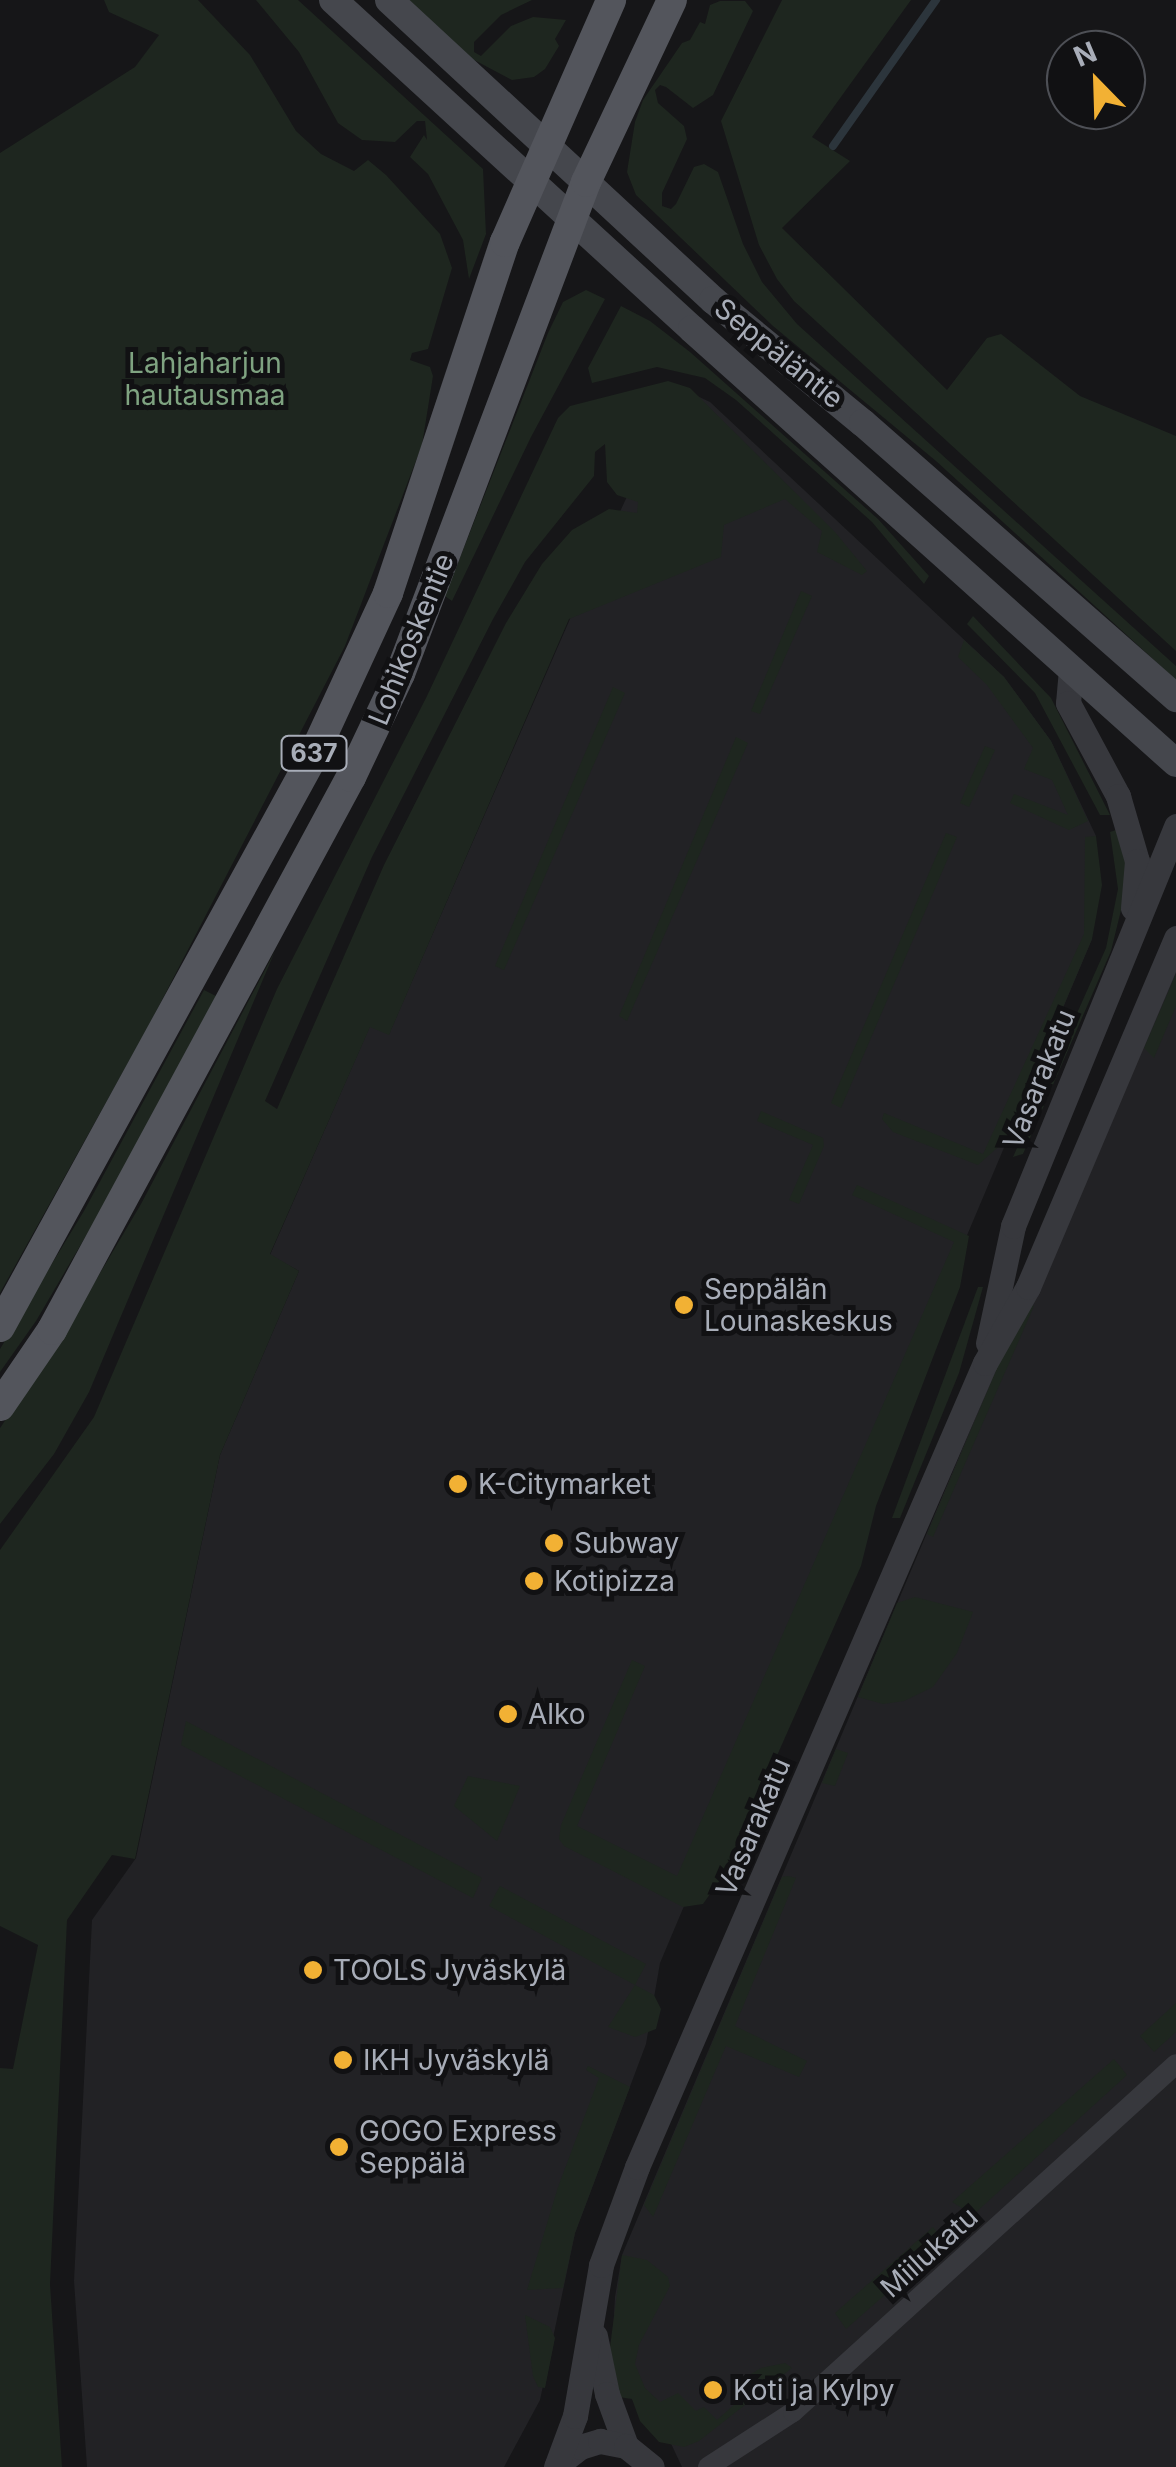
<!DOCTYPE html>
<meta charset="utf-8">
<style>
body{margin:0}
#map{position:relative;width:1176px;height:2467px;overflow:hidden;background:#161618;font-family:Inter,sans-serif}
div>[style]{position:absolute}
.built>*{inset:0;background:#222225}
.green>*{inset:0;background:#1e261f}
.stream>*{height:8px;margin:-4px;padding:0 4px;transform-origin:4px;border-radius:4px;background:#2c353c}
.minor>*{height:20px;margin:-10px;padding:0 10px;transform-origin:10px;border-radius:10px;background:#37383d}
.tertiary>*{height:25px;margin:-12.5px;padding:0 12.5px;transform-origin:12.5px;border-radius:12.5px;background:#37383d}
.secondary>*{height:28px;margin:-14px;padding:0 14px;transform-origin:14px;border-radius:14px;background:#45474d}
.primary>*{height:30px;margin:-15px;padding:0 15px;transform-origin:15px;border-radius:15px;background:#53555c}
.dots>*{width:28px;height:28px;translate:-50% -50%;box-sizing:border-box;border:5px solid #111113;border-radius:50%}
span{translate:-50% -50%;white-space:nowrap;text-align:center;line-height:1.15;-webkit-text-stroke:10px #111113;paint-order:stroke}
.shield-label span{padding:2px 8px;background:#111113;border:2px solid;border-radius:8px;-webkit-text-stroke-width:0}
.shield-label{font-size:25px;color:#a8adb8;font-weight:700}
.street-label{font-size:28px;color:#a8adb8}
.park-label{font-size:28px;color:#7fa381}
.poi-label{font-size:28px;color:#a8adb8}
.left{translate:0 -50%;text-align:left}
.north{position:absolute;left:1046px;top:30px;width:100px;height:100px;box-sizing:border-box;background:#111113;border:2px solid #4d4f55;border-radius:50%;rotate:337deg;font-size:28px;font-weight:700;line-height:40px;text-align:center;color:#a8adb8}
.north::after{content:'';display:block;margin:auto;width:35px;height:45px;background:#f2b134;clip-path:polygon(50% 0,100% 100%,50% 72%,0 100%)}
</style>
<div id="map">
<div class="built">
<i style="clip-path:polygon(678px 387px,710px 402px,1004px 677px,1051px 741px,1096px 836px,1092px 939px,660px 1963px,646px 2044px,575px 2233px,540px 2400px,504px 2467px,87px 2467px,74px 2281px,92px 1920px,136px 1858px,220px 1455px,299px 1271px,270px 1255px,370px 1026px,389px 1034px,570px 619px)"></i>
<i style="clip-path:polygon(1176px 943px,1176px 2467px,682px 2467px,667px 2435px,647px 2422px,611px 2367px,615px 2297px,622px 2255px)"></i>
</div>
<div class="green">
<i style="clip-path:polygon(104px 0,198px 0,250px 55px,296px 131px,321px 154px,354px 171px,368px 160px,386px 175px,440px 234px,452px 268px,428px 349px,412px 353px,410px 360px,430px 367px,433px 376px,422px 445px,345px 646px,148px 1027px,0 1293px,0 153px,135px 67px,159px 35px,109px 12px)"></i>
<i style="clip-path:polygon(256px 0,298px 0,483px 169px,486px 234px,469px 279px,463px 240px,428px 174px,410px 157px,424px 135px,427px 140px,425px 121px,417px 121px,395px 142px,362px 140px,338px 123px,299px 52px)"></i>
<i style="clip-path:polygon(404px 0,532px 0,501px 15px,474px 42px,474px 52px,481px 56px,511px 26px,533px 17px,566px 20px,555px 39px,559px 46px,545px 69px,534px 77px,512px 80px,463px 54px)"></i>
<i style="clip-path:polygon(782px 0,911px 0,812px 137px,850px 161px,782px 228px,947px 390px,987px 338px,1001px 334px,1080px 396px,1176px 436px,1176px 651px,794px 301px,777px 279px,759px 245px,721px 121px)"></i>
<i style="clip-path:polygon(720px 1px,745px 1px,753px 11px,713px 95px,693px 108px,666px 87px,660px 85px,655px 90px,658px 103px,684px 126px,687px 139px,662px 193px,662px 206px,671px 209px,676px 204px,694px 167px,704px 164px,718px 172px,743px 244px,762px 282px,797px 324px,1176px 666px,1176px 680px,936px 461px,773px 326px,636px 195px,627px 172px,635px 122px,643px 100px,682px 43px,690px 40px,700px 22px,705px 24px,710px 5px)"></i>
<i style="clip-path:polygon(586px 290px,605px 299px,531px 437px,452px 601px,445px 596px,548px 333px,563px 302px)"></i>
<i style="clip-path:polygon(621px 306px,650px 321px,690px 352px,878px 519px,929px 576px,924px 584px,872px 522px,736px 400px,705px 378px,657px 367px,592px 383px,588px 368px)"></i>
<i style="clip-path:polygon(evenodd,668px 381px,690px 388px,835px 532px,867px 571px,862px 575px,817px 552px,822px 531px,785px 499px,724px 525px,721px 557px,569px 619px,389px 1035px,370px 1027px,270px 1254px,299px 1271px,220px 1455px,135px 1859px,112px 1855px,67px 1920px,50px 2284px,62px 2467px,0 2467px,0 2068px,13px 2069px,38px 1945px,0 1926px,0 1550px,94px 1417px,277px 989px,426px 698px,558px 418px,570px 406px,668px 381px,605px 444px,607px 482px,617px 495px,638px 502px,637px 513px,609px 509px,572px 530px,542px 564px,506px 623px,384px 865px,277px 1109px,265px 1101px,372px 857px,492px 621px,525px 562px,594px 476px,595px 452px,605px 444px)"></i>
<i style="clip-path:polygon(801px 591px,812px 596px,760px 714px,751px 711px)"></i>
<i style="clip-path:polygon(973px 616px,1051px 698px,1110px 815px,1100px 815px,1035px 693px,967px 624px)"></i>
<i style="clip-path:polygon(964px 640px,1004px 677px,1051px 741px,1088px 821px,1069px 830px,1010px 803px,1014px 794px,1068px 815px,1052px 780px,1024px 769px,1033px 748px,987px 685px,958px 657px)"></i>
<i style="clip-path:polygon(613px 687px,625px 693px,504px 970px,495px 966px)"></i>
<i style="clip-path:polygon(736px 737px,748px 743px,627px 1021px,619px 1016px)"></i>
<i style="clip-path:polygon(985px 746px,995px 750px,969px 807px,960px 803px)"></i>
<i style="clip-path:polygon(1116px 830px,1125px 861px,1125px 894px,1111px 951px,1023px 1154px,1013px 1157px,1106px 948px,1118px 889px,1110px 832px)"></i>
<i style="clip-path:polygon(946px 833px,957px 837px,841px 1108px,831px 1103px)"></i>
<i style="clip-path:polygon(1096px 836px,1102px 885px,1092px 939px,1007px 1139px,978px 1165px,893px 1132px,882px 1119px,884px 1113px,983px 1154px,1084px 934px,1085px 837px)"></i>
<i style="clip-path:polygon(275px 951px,89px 1392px,54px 1454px,0 1524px,0 1428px,61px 1339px,141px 1204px)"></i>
<i style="clip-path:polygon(1176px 974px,1176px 1006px,1154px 1058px,1144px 1048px)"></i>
<i style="clip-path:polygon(204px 990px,216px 996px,97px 1217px,36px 1321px,0 1372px,0 1349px,84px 1211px)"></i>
<i style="clip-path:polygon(761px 1111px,823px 1138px,824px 1146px,799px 1204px,789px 1200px,813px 1145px,757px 1121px)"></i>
<i style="clip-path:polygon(857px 1185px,969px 1236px,960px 1287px,876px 1506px,861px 1566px,725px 1873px,703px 1904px,683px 1907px,564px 1846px,559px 1839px,561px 1825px,632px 1660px,645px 1666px,577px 1826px,677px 1876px,954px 1242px,852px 1195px)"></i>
<i style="clip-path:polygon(978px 1287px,983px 1287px,959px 1373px,900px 1518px,892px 1518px)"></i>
<i style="clip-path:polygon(1025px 1302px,1034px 1306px,933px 1537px,927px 1534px)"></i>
<i style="clip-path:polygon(915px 1597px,973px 1612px,957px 1653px,933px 1687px,904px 1701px,883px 1704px,858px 1697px,897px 1603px)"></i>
<i style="clip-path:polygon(186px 1721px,482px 1878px,473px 1898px,181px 1745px)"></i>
<i style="clip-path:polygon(836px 1749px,848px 1753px,835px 1786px,822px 1783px)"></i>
<i style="clip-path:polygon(468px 1776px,520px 1786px,497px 1841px,454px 1806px)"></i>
<i style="clip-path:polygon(788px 1876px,796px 1878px,735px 2026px,807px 2061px,799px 2077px,726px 2046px,653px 2217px,644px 2205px,782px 1877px)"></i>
<i style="clip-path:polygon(500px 1886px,646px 1964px,635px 1985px,654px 1995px,661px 2009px,656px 2029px,635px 2037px,608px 2027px,635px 1985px,489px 1906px)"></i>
<i style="clip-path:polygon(1176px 2003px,1176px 2032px,1154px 2052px,1140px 2036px)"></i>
<i style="clip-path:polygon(1114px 2059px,1127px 2075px,973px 2215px,952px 2202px)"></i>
<i style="clip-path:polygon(588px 2066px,630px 2087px,575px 2233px,563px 2288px,527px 2290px,558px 2187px,599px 2078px,586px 2070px)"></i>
<i style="clip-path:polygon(933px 2227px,945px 2242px,846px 2329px,835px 2313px)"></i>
<i style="clip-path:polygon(622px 2255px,647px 2260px,668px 2277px,670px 2286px,639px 2345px,635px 2364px,645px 2388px,660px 2402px,678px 2393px,696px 2411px,704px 2407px,717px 2420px,743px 2397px,741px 2380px,761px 2368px,785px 2363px,792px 2368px,699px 2441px,684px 2447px,659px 2442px,640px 2421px,632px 2399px,618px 2397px,613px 2377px,610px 2347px)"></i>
<i style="clip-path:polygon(525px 2315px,550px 2327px,555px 2338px,545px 2388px,538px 2387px,533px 2376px)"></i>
</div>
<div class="stream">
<i style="left:833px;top:146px;width:179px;rotate:-54.8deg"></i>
</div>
<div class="minor">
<i style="left:708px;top:2467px;width:101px;rotate:-32.9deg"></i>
<i style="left:793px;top:2412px;width:517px;rotate:-42.26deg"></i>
</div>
<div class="tertiary">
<i style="left:1071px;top:669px;width:34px;rotate:95deg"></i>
<i style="left:1068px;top:703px;width:106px;rotate:61.7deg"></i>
<i style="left:1118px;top:796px;width:68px;rotate:73.7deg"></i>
<i style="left:1137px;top:861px;width:47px;rotate:94.9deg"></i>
<i style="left:988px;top:1343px;width:120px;rotate:-77.9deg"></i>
<i style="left:1013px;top:1226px;width:432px;rotate:-67.8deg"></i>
<i style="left:595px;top:2336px;width:59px;rotate:78.3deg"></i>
<i style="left:607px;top:2394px;width:55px;rotate:69.9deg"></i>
<i style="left:557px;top:2465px;width:29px;rotate:-38deg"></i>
<i style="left:580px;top:2447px;width:21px;rotate:-17deg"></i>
<i style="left:600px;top:2441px;width:26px;rotate:11deg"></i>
<i style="left:626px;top:2446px;width:33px;rotate:39deg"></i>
<i style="left:556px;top:2467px;width:54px;rotate:-69.6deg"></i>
<i style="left:575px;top:2416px;width:153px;rotate:-80.2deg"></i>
<i style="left:601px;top:2265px;width:104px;rotate:-69.8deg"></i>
<i style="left:637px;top:2167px;width:876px;rotate:-66.6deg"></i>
<i style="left:985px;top:1363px;width:87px;rotate:-60.5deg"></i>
<i style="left:1028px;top:1287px;width:379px;rotate:-67deg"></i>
</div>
<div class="secondary">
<i style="left:333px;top:0;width:487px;rotate:42.5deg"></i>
<i style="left:692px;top:329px;width:650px;rotate:41.88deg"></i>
<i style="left:389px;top:0;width:442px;rotate:42.8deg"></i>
<i style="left:713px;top:300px;width:194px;rotate:39.4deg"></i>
<i style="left:863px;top:423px;width:417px;rotate:41.3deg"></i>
</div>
<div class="primary">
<i style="left:0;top:1327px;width:647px;rotate:-61.26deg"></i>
<i style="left:311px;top:760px;width:184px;rotate:-65.2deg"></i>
<i style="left:388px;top:593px;width:370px;rotate:-71.6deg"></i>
<i style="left:505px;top:242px;width:264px;rotate:-66.3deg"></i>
<i style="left:0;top:1406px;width:92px;rotate:-55.6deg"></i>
<i style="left:52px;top:1330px;width:629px;rotate:-61.6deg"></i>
<i style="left:351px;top:777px;width:114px;rotate:-64.6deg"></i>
<i style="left:400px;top:674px;width:526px;rotate:-69.29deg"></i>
<i style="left:586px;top:182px;width:201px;rotate:-64.7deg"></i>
</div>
<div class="dots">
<i style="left:684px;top:1305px;background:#f2b134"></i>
<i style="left:458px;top:1484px;background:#f2b134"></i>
<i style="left:554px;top:1543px;background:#f2b134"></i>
<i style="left:534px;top:1581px;background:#f2b134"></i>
<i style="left:508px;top:1714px;background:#f2b134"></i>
<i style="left:313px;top:1970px;background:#f2b134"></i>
<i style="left:343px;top:2060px;background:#f2b134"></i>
<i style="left:339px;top:2147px;background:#f2b134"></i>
<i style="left:713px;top:2390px;background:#f2b134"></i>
</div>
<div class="shield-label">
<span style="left:314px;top:753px">637</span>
</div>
<div class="street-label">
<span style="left:779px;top:353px;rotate:39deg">Seppäläntie</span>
<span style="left:411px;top:639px;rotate:-68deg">Lohikoskentie</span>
<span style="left:1039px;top:1079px;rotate:-68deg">Vasarakatu</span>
<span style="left:753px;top:1827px;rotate:-67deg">Vasarakatu</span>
<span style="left:929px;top:2252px;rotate:-42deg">Miilukatu</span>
</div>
<div class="park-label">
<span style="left:205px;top:379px">Lahjaharjun<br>hautausmaa</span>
</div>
<div class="poi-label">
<span class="left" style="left:704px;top:1305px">Seppälän<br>Lounaskeskus</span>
<span class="left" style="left:478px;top:1484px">K-Citymarket</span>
<span class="left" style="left:574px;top:1543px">Subway</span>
<span class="left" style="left:554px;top:1581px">Kotipizza</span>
<span class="left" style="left:528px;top:1714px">Alko</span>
<span class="left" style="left:333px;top:1970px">TOOLS Jyväskylä</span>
<span class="left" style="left:363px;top:2060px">IKH Jyväskylä</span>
<span class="left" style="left:359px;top:2147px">GOGO Express<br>Seppälä</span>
<span class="left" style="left:733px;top:2390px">Koti ja Kylpy</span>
</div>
<div class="north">N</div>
</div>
